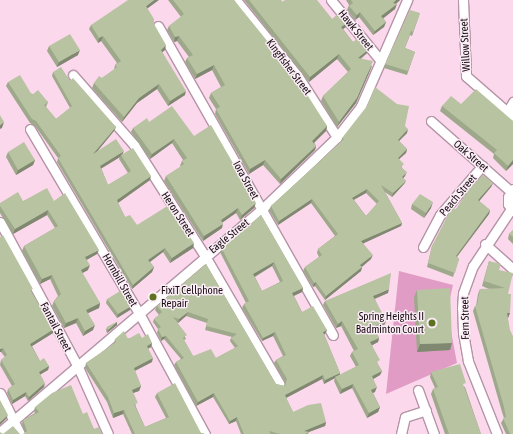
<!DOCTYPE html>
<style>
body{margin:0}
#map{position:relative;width:513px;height:434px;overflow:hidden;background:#fcd8ed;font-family:"Asap Condensed",sans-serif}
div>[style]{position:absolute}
.green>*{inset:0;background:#e19cc6}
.roads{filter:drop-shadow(1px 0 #b594a7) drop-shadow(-1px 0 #b594a7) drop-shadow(0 1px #b594a7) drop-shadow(0 -1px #b594a7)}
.minor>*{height:9px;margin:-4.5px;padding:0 4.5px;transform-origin:4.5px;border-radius:4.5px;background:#fff}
.wall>*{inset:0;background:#9ea88b}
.shaded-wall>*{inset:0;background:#818871}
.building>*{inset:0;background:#b8c3a2}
.dots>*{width:11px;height:11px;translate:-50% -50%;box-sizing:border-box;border:2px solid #fbedf5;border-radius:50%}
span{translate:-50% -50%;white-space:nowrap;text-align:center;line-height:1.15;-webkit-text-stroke:3px #fbedf5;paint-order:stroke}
.street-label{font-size:11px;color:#190d14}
.poi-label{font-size:11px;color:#190d14}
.left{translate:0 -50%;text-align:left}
.right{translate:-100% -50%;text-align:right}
</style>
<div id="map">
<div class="green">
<i style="clip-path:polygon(399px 271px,453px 285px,449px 302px,450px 326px,457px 363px,386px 394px)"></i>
</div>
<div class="roads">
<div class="minor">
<i style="left:236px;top:0;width:97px;rotate:50.9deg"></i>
<i style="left:297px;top:75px;width:74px;rotate:57.2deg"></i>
<i style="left:331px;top:0;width:79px;rotate:50.7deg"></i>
<i style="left:463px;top:0;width:76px;rotate:87.7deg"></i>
<i style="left:466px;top:76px;width:62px;rotate:41.1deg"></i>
<i style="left:158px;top:26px;width:355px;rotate:60.5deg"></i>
<i style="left:73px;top:75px;width:93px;rotate:48.9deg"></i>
<i style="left:134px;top:145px;width:132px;rotate:57.4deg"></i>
<i style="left:205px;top:256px;width:149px;rotate:59.8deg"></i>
<i style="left:507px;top:112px;width:12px;rotate:-59deg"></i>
<i style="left:431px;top:121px;width:106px;rotate:41.5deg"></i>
<i style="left:30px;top:129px;width:216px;rotate:59.4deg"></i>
<i style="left:140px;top:315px;width:136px;rotate:61.4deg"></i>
<i style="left:513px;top:189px;width:9px;rotate:122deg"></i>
<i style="left:508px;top:197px;width:7px;rotate:90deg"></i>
<i style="left:508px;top:204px;width:9px;rotate:54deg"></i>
<i style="left:0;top:222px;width:165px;rotate:61.7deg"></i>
<i style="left:78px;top:367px;width:73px;rotate:65.9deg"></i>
<i style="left:485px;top:244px;width:38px;rotate:42deg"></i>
<i style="left:423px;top:247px;width:36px;rotate:-62deg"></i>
<i style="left:440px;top:215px;width:65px;rotate:-49.4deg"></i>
<i style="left:418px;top:390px;width:47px;rotate:70deg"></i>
<i style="left:0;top:393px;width:46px;rotate:64deg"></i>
<i style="left:0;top:432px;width:344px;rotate:-40.4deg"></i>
<i style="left:262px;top:209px;width:104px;rotate:-43.8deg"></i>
<i style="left:337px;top:137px;width:39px;rotate:-52deg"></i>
<i style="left:361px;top:106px;width:116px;rotate:-66.5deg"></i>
<i style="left:401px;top:434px;width:17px;rotate:-77deg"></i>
<i style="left:405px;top:417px;width:22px;rotate:-18deg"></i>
<i style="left:497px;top:434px;width:79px;rotate:-111.7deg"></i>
<i style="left:468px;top:361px;width:29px;rotate:-100deg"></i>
<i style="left:463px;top:332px;width:24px;rotate:-92deg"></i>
<i style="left:462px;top:308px;width:15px;rotate:-86deg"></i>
<i style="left:463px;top:293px;width:29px;rotate:-70deg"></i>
<i style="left:473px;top:266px;width:69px;rotate:-56.3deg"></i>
</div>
</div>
<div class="wall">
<i style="clip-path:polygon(168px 0,234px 0,327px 126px,326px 131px,314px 142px,316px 146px,315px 150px,280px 184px,263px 165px,249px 174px,215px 114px,216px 109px,209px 98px,211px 93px,221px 87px,212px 70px,195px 79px,185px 62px,187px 58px,189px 57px,177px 41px,174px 42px,167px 30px,169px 26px,181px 17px)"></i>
<i style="clip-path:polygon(244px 0,281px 0,282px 2px,317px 1px,332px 19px,347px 23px,346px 27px,343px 29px,353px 42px,367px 53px,361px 59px,372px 66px,356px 103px,337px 127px,321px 101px,323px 96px,348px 72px,337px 59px,309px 82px)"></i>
<i style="clip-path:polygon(346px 0,400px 0,396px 4px,395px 9px,383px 18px,386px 22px,384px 27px,373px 35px,359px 17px,355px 20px,347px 10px,349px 5px)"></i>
<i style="clip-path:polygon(147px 9px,165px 50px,162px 52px,185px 95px,168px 106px,157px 89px,137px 103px,122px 122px,92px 88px,94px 83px,102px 78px,114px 70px,115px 65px,117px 63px,101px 41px,98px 43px,89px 29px,91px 25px)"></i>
<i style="clip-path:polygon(420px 13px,412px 36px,410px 35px,405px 48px,415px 52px,407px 75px,384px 68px,385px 64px)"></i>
<i style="clip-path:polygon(49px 46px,78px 55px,57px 67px,47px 51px)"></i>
<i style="clip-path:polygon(evenodd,53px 72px,70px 81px,116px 127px,114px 131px,97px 151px,123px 154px,150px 180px,118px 203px,125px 217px,137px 225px,193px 248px,170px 263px,163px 252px,150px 262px,154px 267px,152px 272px,132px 289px,57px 162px,58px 158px,35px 126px,30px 123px,6px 86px,8px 82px,48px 102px,46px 107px,56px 119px,70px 108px,52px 76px,53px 72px,120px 157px,119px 159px,128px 173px,108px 185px,101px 168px,120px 157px)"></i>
<i style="clip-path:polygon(461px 104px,513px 121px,513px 164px,506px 171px,493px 158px,494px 154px,440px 111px,442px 106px)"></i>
<i style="clip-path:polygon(149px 122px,194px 136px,254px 208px,240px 220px,236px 213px,222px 222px,222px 228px,203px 241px,164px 181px,166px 176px,181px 167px,180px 166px,182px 161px,183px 160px,172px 143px,150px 159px,131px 132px,133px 128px)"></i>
<i style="clip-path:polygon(evenodd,405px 126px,407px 133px,399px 141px,407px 149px,406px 153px,399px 159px,405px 176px,403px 178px,406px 181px,404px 184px,392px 197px,385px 192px,402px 223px,401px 226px,363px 243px,371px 259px,362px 267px,361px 271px,325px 300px,315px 286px,313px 287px,303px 271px,305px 267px,319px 257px,317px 253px,318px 249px,335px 236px,311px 203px,278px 225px,269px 210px,271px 206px,341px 142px,342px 138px,405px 126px,366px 193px,377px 204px,366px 216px,354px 200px,366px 193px)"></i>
<i style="clip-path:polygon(8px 152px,35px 160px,33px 165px,16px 175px,6px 157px)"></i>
<i style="clip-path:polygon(493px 183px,491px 187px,479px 201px,490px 210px,489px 214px,457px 257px,459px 259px,453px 277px,427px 267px,432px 246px,456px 209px)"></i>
<i style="clip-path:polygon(23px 201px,54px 201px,97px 254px,86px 260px,88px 270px,82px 273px,100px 303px,99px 308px,88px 313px,93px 330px,83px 336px,76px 323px,64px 328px,52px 306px,54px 301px,58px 296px,50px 279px,40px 284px,22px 251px,24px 246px,55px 228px,47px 215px,13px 234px,0 213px,0 206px)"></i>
<i style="clip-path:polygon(412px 204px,431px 208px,424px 218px,411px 209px)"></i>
<i style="clip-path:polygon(evenodd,261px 215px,303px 288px,302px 292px,294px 296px,302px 312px,327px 330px,325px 334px,324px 334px,340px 373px,340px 375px,356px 367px,350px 356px,352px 352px,354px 351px,341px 326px,336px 328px,323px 305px,325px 301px,388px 293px,375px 299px,385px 324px,375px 330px,379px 338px,378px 342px,372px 345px,378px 365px,382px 371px,380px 375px,373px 379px,375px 392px,373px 393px,380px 407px,378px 412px,367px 418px,352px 388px,340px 394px,334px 381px,335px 378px,324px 384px,322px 379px,286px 398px,293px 412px,326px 422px,325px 426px,309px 432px,308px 434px,241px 434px,236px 421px,229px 424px,213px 397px,196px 406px,174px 365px,176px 362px,181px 359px,164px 339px,161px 341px,157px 333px,158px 329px,153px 322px,154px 319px,159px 315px,155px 310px,157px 306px,206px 264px,276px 384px,284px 386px,285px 382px,274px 363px,276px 360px,283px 356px,273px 336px,262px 341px,242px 308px,244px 304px,246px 303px,220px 252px,222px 249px,261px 215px,272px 266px,280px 282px,262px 291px,255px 277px,272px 266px,261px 215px,186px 316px,207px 323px,205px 330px,232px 337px,231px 338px,230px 341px,235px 348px,216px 358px,193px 356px,184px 340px,186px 339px,177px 322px,178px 323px,186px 316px)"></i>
<i style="clip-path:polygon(513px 230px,513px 244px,508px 239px,509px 234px)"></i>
<i style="clip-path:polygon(489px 261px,499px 270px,508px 294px,510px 313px,508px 318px,513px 434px,506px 434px,501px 423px,504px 418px,502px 412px,473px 311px,475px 306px,476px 306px,478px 294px,480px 289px,489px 289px,482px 286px)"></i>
<i style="clip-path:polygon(417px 290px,452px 343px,450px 350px,417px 352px,414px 297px)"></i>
<i style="clip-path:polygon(32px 292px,54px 329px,53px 333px,32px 346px,40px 361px,49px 366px,48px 370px,40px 374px,44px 387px,28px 401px,25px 396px,12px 404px,7px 393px,8px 389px,12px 386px,0 365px,1px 360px,5px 357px,1px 352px,0 352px)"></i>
<i style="clip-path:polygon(107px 299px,130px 310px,117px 318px,106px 303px)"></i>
<i style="clip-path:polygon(117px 322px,117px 325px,107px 333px,106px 330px,107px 327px)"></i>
<i style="clip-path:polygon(142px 338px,152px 343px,151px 347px,148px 349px,152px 362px,135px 371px,141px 386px,139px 391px,133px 393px,136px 407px,145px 427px,166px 418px,155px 397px,157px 393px,201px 433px,205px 434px,132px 434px,123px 414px,113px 418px,107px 402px,85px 368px,86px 363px,114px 344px,115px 339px)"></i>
<i style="clip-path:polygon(431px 372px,465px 387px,481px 434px,445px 434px,431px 394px,433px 389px,435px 388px,430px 377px)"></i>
<i style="clip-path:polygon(35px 407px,83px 414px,94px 429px,25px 433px,22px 424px,23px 420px,35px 413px,34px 411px)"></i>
</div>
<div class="shaded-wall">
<i style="clip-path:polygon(154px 0,159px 0,144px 11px,146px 6px)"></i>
<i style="clip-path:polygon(396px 0,400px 0,399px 1px,391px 8px,393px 3px)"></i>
<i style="clip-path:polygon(397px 4px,395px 9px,380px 21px,381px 16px)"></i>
<i style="clip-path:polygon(360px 12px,359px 17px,355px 20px,357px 15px)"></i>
<i style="clip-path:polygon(386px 22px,384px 27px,373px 35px,375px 31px)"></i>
<i style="clip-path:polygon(347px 23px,346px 27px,339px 32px,341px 27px)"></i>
<i style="clip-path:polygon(103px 36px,101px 41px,98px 43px,99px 38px)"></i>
<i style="clip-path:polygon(179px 36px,177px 41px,174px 42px,175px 37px)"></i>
<i style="clip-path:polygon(166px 45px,165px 50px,159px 55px,161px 50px)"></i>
<i style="clip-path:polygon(369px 49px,367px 53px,356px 62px,358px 58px)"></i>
<i style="clip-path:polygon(80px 50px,78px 55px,57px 67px,59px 62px)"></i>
<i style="clip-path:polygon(339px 54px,337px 59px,309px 82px,310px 77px)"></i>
<i style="clip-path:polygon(214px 65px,212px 70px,195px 79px,197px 74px)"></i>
<i style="clip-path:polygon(372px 66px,356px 103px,337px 127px,339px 122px)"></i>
<i style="clip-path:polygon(159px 84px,157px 89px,137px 103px,122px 122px,124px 117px,139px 98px)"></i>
<i style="clip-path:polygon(186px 91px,185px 95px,168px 106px,170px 101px)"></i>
<i style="clip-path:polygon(4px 122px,2px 128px,0 129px,0 125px)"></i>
<i style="clip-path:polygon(327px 126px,326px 131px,311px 146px,312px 141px)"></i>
<i style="clip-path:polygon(116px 127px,114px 131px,92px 158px,93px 154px)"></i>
<i style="clip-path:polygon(408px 129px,407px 133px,396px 144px,398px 140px)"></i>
<i style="clip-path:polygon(174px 139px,172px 143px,150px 159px,152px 154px)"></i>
<i style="clip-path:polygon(316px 146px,315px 150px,280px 184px,281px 179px)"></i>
<i style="clip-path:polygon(407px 149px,406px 153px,396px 162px,398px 158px)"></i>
<i style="clip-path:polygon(124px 151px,122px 155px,121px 155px,120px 157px,99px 170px,100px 166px)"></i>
<i style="clip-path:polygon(35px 160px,33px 165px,16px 175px,18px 170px)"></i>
<i style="clip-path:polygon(265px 160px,263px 165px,249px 174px,250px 169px)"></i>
<i style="clip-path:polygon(513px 160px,513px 164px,506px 171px,508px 166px)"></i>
<i style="clip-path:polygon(407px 172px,405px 176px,401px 181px,402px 177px)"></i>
<i style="clip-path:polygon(151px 176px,150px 180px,115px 205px,117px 200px)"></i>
<i style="clip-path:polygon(406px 181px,404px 184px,392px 197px,393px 193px)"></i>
<i style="clip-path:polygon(493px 183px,491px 187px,476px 205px,478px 200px)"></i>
<i style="clip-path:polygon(367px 189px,366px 193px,351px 201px,352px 198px)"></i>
<i style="clip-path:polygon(312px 199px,311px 203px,278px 225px,279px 221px)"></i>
<i style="clip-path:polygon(433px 202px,431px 208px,424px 218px,426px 213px)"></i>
<i style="clip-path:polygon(256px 203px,254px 208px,240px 220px,242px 215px)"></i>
<i style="clip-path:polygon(238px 208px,236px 213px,219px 225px,221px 220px)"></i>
<i style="clip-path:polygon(48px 210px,47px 215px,13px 234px,15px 229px)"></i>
<i style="clip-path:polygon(490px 210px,489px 214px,454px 260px,456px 256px)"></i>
<i style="clip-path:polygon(402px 223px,401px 226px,360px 245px,361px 241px)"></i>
<i style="clip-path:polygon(223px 224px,222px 228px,203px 241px,204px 236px)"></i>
<i style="clip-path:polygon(194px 243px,193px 248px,170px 263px,172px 258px)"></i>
<i style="clip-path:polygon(165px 248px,163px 252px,147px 264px,148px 260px)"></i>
<i style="clip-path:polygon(99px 250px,97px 254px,83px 262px,85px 257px)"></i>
<i style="clip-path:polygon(373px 255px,371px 259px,359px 269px,360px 265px)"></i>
<i style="clip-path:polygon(274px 262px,272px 266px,252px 278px,253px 274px)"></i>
<i style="clip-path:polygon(90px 265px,88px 270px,79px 275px,81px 270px)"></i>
<i style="clip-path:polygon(154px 267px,152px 272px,132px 289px,133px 285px)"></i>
<i style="clip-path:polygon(362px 267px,361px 271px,325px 300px,326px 296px)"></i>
<i style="clip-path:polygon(52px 275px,50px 279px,40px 284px,42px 279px)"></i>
<i style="clip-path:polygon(316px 282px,315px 286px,313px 287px,314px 283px)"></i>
<i style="clip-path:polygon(303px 288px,302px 292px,291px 297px,292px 293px)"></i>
<i style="clip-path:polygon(389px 289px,388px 293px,371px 300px,373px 296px)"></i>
<i style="clip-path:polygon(100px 303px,99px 308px,84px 315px,86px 310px)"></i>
<i style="clip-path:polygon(131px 306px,130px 310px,117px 318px,118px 314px)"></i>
<i style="clip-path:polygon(188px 312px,186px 316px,178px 323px,179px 319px)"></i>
<i style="clip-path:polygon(507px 313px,510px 313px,508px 318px,505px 318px)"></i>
<i style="clip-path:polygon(78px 318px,76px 323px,64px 328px,66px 323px)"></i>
<i style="clip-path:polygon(386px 320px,385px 324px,372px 331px,373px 327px)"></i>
<i style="clip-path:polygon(342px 321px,341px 326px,336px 328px,338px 324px)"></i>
<i style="clip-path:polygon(117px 322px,117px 325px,107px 333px,108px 330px)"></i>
<i style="clip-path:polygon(95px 325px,93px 330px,83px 336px,85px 331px)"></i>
<i style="clip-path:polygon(54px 329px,53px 333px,29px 348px,30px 344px)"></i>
<i style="clip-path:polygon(327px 330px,325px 334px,321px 336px,323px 332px)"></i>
<i style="clip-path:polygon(275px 332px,273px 336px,262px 341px,263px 338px)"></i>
<i style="clip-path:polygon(166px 336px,164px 339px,161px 341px,162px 337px)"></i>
<i style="clip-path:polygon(379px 338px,378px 342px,369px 347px,370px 342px)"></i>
<i style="clip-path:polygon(152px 343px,151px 347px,145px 350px,147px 346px)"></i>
<i style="clip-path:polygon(452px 343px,450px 350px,417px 352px,420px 344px)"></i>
<i style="clip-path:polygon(3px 348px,1px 352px,0 352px,0 349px)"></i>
<i style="clip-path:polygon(153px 358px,152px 362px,132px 372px,134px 368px)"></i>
<i style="clip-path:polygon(49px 366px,48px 370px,38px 376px,39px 372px)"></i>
<i style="clip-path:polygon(382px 371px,380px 375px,370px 381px,372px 376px)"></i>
<i style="clip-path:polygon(340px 373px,339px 376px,335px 377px,335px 378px,324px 384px,325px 380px)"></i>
<i style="clip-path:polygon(323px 375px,322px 379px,284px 399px,285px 395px)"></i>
<i style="clip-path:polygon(45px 383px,44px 387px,28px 401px,29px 397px)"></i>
<i style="clip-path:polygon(353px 384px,352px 388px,340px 394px,342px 389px)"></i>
<i style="clip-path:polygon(141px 386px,139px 391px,130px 394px,132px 390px)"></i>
<i style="clip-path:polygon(377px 387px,375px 392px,369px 394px,371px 390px)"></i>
<i style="clip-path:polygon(26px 392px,25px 396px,12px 404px,13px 400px)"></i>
<i style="clip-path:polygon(214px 393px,213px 397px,196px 406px,198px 402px)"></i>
<i style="clip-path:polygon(380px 407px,378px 412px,367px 418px,369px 413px)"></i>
<i style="clip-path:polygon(124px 410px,123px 414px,113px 418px,114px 413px)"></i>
<i style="clip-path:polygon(8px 415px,6px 419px,0 425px,0 422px)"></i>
<i style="clip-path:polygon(237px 417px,236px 421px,229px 424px,230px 421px)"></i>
<i style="clip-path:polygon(326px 422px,325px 426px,303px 434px,304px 431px)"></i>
</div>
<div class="building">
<i style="clip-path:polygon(128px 0,154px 0,146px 6px,154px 19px,154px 24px,166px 45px,161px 50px,186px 91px,170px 101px,159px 84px,139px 98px,124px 117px,94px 83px,99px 76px,102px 78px,117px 67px,115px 65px,121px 61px,103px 36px,99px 38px,91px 25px)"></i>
<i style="clip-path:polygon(173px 0,234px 0,294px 74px,327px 126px,312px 141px,316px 146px,281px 179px,265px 160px,250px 169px,216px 109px,220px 107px,211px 93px,225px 85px,214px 65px,197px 74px,187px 58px,193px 55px,179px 36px,175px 37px,169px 26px,184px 14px)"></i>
<i style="clip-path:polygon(249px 0,281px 0,282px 2px,285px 0,317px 0,332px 19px,339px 13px,347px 23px,341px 27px,353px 42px,359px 37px,369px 49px,358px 58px,373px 61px,357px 98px,339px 122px,323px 96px,351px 69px,339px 54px,310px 77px)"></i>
<i style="clip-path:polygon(351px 0,396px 0,393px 3px,397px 4px,381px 16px,386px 22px,375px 31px,360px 12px,357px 15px,349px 6px,353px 3px)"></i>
<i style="clip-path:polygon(410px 10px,420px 13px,413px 32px,411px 31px,405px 48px,415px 52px,408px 71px,385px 64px)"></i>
<i style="clip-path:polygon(70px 34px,80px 50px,59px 62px,49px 46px)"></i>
<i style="clip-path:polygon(61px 67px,70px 81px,73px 78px,116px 127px,93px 154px,116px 139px,124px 151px,100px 166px,108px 185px,131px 171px,121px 155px,133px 148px,151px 176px,117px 200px,125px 217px,130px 215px,137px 225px,169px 205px,194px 243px,172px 258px,165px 248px,148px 260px,154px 267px,133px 285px,58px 158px,61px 156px,36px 121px,32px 119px,8px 82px,20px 75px,32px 95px,38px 90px,48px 102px,44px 105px,56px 119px,72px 106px,53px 72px)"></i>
<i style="clip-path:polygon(evenodd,375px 87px,397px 104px,409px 106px,405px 126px,408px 129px,398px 140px,407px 149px,398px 158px,404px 164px,401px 167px,407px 172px,402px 177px,406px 181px,393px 193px,381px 185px,402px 223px,361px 241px,373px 255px,360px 265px,362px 267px,326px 296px,316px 282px,314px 283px,305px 267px,322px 255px,318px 249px,338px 234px,312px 199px,279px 221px,271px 206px,344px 139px,342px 138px,367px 106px,375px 87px,367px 189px,379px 201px,366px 216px,352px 198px,367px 189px)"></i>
<i style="clip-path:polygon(476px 89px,513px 121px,513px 160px,508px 166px,494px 153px,497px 150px,442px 106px,451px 96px,461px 104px)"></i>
<i style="clip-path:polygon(172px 106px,194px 136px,211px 125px,256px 203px,242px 215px,238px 208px,221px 220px,223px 224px,204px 236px,166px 176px,184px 164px,182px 161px,187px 158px,174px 139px,152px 154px,133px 128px,147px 118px,149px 122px)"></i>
<i style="clip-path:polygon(0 115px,4px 122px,0 125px)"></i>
<i style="clip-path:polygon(24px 142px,35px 160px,18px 170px,8px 152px)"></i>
<i style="clip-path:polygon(483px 175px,493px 183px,478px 200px,490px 210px,456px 256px,459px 259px,455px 273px,428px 263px,432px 246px,451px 209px,456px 209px,469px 189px)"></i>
<i style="clip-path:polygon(47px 188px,54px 201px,65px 193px,99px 250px,85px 257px,90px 265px,81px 270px,100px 303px,86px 310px,95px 325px,85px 331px,78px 318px,66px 323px,54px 301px,61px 294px,52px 275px,42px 279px,24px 246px,58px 226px,48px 210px,15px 229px,0 206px,0 203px,18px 192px,23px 201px)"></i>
<i style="clip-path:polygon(420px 194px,433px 202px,426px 213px,412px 204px)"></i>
<i style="clip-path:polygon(evenodd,261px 215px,303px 288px,292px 293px,302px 312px,313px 306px,327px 330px,323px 332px,340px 373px,325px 380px,323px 375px,285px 395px,293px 412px,308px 405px,321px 403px,326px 422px,304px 431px,309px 432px,305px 434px,280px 434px,269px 431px,271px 434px,244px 434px,237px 417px,230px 421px,214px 393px,198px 402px,176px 362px,184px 358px,166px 336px,162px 337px,158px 329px,161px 327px,154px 319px,162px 312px,157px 306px,206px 264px,276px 384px,285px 386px,287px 379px,276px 360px,286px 355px,275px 332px,263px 338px,244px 304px,249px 301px,222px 249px,261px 215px,274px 262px,283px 281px,262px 291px,253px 274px,274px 262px,261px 215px,188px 312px,208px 319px,206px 326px,237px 334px,231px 338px,238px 346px,216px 358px,211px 349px,193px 356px,183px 338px,187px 335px,173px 317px,179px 319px,188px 312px)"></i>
<i style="clip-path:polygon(513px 230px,513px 237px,509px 234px)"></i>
<i style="clip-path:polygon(3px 235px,33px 289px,30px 290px,54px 329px,30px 344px,40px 361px,44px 358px,49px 366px,39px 372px,45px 383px,29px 397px,26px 392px,13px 400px,8px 389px,15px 384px,1px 360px,7px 355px,3px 348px,0 349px,0 237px)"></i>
<i style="clip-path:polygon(489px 261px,501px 264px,499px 270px,513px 273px,508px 294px,511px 294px,510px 313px,507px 313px,510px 330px,513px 336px,513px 434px,510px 434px,503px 418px,506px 417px,504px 407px,475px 306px,477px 305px,480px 289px,505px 288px,484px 281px)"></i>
<i style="clip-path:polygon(391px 273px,389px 289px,373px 296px,386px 320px,373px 327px,379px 338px,370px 342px,380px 360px,377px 362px,382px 371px,372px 376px,377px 387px,371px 390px,380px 407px,369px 413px,353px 384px,342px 389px,335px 377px,359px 365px,352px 352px,358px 349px,342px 321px,338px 324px,325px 301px)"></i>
<i style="clip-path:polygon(450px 288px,452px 343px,420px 344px,417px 290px)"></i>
<i style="clip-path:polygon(122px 290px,131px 306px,118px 314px,107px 299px)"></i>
<i style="clip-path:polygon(117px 322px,108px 330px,107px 327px)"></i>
<i style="clip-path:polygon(124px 331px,128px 339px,139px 333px,142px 338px,148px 334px,152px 343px,147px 346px,153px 358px,134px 368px,141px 386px,132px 390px,138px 403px,134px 404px,145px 427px,169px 417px,157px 393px,175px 383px,201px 433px,205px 434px,135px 434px,124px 410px,114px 413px,108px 397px,86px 363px,116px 342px,115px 339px)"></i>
<i style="clip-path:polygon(460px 364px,466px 383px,463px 384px,481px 434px,449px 434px,433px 389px,438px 387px,431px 372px)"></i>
<i style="clip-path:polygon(71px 385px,83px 414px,87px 412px,94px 429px,99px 427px,102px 434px,23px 434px,27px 431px,23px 420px,39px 412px,35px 407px,52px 393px)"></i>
<i style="clip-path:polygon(0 400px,8px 415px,0 422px)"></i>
<i style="clip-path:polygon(13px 426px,20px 434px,0 434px,0 432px,3px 434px)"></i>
</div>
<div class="dots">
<i style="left:153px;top:297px;background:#5d7221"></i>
<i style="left:432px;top:323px;background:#5d7221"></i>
</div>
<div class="street-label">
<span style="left:356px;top:30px;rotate:51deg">Hawk Street</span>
<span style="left:465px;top:45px;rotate:-93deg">Willow Street</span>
<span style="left:289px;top:67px;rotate:53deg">Kingfisher Street</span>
<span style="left:471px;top:156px;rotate:41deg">Oak Street</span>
<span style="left:246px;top:180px;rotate:61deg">Iora Street</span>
<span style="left:458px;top:195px;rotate:-50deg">Peach Street</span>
<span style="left:178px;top:214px;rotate:57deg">Heron Street</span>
<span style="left:229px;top:236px;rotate:-39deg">Eagle Street</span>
<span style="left:120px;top:280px;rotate:60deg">Hornbill Street</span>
<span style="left:465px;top:318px;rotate:-91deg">Fern Street</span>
<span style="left:56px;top:327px;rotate:62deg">Fantail Street</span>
</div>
<div class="poi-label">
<span class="left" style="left:161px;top:297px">FixiT Cellphone<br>Repair</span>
<span class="right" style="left:424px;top:323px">Spring Heights II<br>Badminton Court</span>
</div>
</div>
